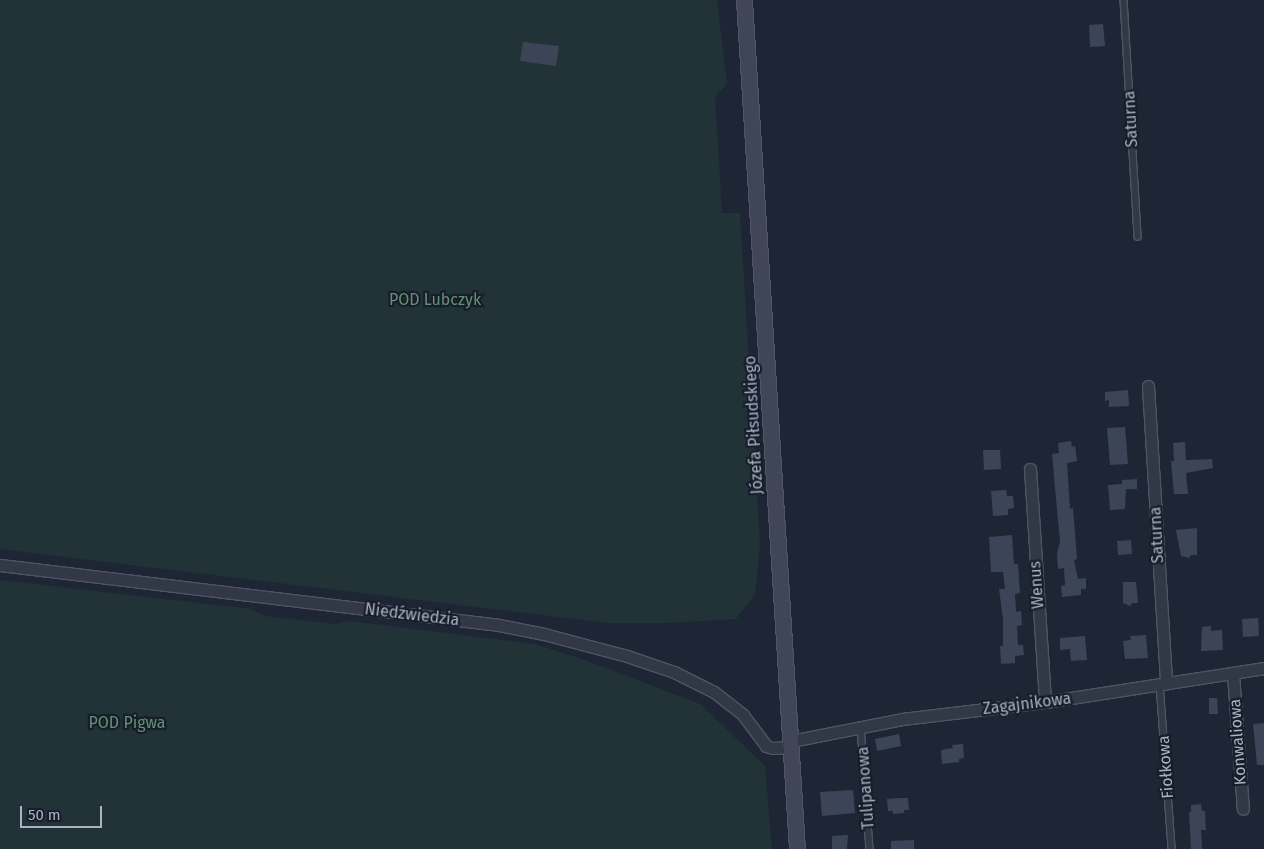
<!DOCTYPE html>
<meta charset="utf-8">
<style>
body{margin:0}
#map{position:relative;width:1264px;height:849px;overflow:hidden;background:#1e2635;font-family:"Fira Sans",sans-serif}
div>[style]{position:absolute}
.green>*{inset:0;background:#213337}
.building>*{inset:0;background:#3c4558}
.roads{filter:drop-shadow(1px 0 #4f5564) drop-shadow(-1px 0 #4f5564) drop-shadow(0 1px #4f5564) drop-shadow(0 -1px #4f5564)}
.lane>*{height:5.5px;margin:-2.75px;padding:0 2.75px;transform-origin:2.75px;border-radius:2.75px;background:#323845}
.street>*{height:11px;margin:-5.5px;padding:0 5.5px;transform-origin:5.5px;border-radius:5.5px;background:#323845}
.secondary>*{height:15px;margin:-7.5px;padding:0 7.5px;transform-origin:7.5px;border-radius:7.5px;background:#404658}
span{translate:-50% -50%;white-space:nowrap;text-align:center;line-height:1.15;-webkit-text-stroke:4.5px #171d2a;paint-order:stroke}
.street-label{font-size:16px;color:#abb2c3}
.park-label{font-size:16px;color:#639373}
.scale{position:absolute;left:20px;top:806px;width:82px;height:22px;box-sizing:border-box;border:2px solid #abb2c3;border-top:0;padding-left:6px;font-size:15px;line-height:18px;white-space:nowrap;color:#abb2c3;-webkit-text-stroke:4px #171d2a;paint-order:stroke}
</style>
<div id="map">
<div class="green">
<i style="clip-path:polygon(0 0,717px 0,727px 84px,715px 97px,722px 213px,740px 213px,760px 545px,755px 594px,736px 619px,666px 623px,608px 623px,0 549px)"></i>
<i style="clip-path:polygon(0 580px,251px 609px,265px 616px,335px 624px,350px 621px,535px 644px,585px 660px,700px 704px,765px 766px,772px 849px,0 849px)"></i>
</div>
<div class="building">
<i style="clip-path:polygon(1103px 24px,1105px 46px,1090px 47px,1089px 25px)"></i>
<i style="clip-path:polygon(523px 42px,559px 46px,556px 66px,520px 61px)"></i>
<i style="clip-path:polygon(1128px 390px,1129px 406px,1109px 407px,1109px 400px,1105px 401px,1105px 392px)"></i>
<i style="clip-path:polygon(1125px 427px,1128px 464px,1110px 465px,1107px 428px)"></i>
<i style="clip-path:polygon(1071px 441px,1072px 447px,1075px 446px,1077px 461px,1067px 463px,1070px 509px,1073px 508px,1076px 546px,1077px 559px,1074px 560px,1078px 579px,1086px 578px,1086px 589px,1081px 589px,1081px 595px,1062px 597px,1061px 586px,1065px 585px,1064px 568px,1058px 569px,1057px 553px,1060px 542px,1052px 454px,1059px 453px,1058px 443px)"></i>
<i style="clip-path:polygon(1185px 442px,1186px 460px,1212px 459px,1213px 468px,1186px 473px,1188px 494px,1174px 494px,1171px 461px,1174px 461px,1173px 443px)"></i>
<i style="clip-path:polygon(983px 450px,1000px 450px,1001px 469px,984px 470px)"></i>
<i style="clip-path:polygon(1137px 479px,1137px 489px,1126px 489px,1125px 509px,1110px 510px,1108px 485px,1122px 484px,1122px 480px)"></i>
<i style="clip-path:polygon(1006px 490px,1007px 496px,1013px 496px,1014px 508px,1008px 509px,1008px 515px,993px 516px,991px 491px)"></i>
<i style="clip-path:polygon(1197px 528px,1197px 555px,1191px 555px,1189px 558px,1181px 556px,1176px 530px)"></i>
<i style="clip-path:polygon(1012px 535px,1014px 564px,1018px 564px,1020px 593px,1015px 594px,1016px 612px,1021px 611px,1022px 625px,1017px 626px,1018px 645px,1023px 645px,1024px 655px,1015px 656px,1015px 663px,1001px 664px,1000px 646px,1003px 646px,1003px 619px,999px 589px,1005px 589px,1003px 572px,991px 572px,989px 537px)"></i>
<i style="clip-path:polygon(1131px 540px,1132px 554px,1118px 555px,1117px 541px)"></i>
<i style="clip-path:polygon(1123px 582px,1136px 582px,1138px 603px,1132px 603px,1130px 606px,1123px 603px)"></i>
<i style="clip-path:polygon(1258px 618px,1259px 636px,1243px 637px,1242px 619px)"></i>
<i style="clip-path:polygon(1211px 626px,1211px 631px,1222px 630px,1223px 650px,1201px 651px,1202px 627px)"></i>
<i style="clip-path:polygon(1146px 635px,1148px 658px,1125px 659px,1123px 641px,1131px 640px,1130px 636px)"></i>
<i style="clip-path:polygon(1085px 636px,1087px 660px,1071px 661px,1070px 649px,1060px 650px,1060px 638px)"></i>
<i style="clip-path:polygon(1209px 698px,1217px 698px,1218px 714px,1209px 714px)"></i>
<i style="clip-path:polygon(1264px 723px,1264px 765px,1257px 765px,1253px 724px)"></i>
<i style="clip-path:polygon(899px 734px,901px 746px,877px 751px,875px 739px)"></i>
<i style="clip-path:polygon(963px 744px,964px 758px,959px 759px,959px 762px,942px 764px,941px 750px,953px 748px,952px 745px)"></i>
<i style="clip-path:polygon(853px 790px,855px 813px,822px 816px,820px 792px)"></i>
<i style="clip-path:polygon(900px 798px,908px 798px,909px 810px,904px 810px,904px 813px,893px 814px,893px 811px,888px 811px,887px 799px)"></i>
<i style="clip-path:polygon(1201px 804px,1202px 811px,1205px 811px,1206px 830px,1201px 830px,1202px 849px,1191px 849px,1189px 812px,1191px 812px,1191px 805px)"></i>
<i style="clip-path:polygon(848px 835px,847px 849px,832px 849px,832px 836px)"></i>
<i style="clip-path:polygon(914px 840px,914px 849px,891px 849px,891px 841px)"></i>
</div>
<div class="roads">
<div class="lane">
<i style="left:1124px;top:0;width:237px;rotate:86.6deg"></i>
<i style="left:1160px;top:684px;width:165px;rotate:85.8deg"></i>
<i style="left:861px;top:727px;width:122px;rotate:85.8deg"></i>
</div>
<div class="street">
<i style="left:1148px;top:386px;width:298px;rotate:86.5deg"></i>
<i style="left:1030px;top:469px;width:233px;rotate:86.3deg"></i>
<i style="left:0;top:565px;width:503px;rotate:6.86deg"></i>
<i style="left:499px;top:625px;width:46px;rotate:11.3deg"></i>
<i style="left:544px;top:634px;width:86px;rotate:14.8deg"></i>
<i style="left:627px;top:656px;width:50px;rotate:18.8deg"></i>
<i style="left:674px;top:672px;width:45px;rotate:26.6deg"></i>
<i style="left:714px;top:692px;width:37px;rotate:38deg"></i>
<i style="left:743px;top:715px;width:39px;rotate:53deg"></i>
<i style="left:766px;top:746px;width:7px;rotate:16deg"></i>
<i style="left:773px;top:748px;width:18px;rotate:-3deg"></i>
<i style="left:1233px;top:674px;width:135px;rotate:85.8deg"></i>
<i style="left:791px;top:741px;width:113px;rotate:-11.2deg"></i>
<i style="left:902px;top:719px;width:144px;rotate:-6.8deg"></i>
<i style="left:1045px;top:702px;width:222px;rotate:-8.8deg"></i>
</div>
<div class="secondary">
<i style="left:744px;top:0;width:851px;rotate:86.43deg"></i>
</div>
</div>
<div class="street-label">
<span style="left:1131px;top:119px;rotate:-93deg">Saturna</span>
<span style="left:754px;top:425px;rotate:-93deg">Józefa Piłsudskiego</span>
<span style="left:1157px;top:535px;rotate:-93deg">Saturna</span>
<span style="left:1037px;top:585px;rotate:-94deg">Wenus</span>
<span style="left:412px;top:615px;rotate:7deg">Niedźwiedzia</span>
<span style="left:1027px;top:704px;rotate:-7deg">Zagajnikowa</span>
<span style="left:1238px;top:742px;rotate:-94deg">Konwaliowa</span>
<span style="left:1166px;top:767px;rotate:-94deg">Fiołkowa</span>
<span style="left:866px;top:788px;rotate:-94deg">Tulipanowa</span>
</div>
<div class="park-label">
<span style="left:435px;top:300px">POD Lubczyk</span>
<span style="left:127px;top:723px">POD Pigwa</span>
</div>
<div class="scale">50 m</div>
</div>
